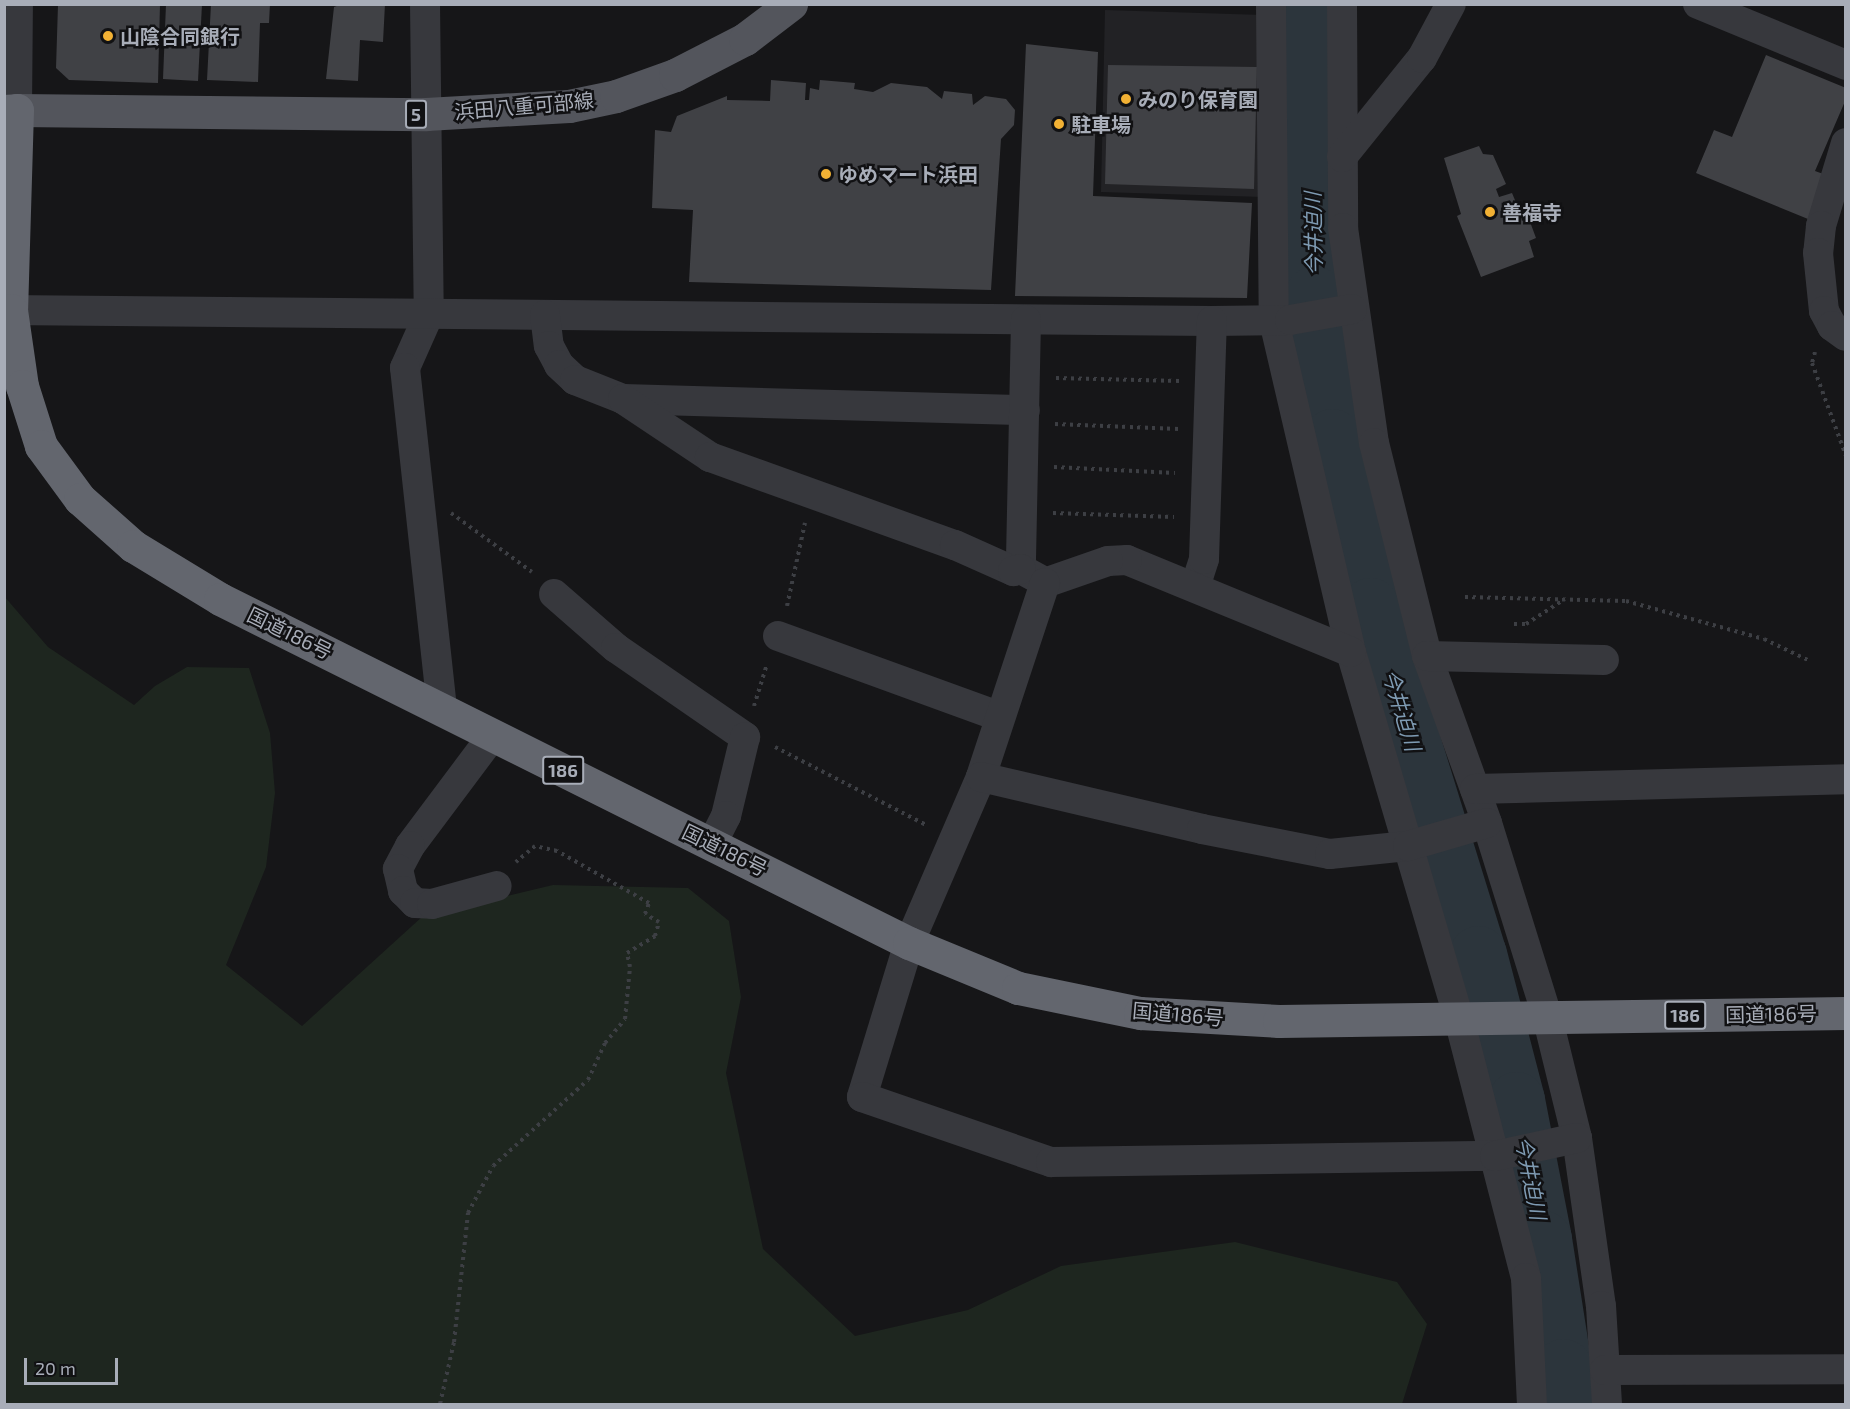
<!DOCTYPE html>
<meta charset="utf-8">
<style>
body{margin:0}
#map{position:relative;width:1850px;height:1409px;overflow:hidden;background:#161618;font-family:"Exo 2","Noto Sans JP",sans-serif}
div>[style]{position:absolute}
.built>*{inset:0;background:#222225}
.green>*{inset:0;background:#1e261f}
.river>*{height:57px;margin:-28.5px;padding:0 28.5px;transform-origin:28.5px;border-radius:28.5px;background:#2c353c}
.building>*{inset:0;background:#404145}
.path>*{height:4px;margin-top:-2px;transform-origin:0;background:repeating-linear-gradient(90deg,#3d3f44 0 3px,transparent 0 7.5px)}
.minor>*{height:30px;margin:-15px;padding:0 15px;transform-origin:15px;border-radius:15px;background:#37383d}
.major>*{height:33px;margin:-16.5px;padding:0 16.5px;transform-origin:16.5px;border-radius:16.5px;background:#53555c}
.highway>*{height:33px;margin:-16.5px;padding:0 16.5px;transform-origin:16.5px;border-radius:16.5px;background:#63666e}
.dots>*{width:16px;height:16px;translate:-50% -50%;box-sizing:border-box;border:3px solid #111113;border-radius:50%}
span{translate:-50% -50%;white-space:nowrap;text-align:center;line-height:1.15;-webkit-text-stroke:5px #111113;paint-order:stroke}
.shield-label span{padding:2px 4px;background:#111113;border:2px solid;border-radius:4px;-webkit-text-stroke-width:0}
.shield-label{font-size:18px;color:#a8adb8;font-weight:700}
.poi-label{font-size:20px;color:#a8adb8;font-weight:700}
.left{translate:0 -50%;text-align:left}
.street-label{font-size:20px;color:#a8adb8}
.water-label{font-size:21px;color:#7f9bb3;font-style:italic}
.frame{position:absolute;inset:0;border:6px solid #a8adb8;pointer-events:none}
.scale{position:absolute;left:24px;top:1358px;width:94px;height:27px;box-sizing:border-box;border:3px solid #a8adb8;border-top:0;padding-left:8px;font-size:18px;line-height:21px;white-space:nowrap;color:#a8adb8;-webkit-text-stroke:4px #111113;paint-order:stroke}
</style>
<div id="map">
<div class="built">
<i style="clip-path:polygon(1105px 10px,1263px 15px,1263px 197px,1101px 192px)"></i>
</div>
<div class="green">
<i style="clip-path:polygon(4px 596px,48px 647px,134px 705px,155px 686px,187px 667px,249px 668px,270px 733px,275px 793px,266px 867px,226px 965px,302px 1026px,423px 916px,553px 885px,688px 888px,729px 921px,741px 997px,726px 1073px,763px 1249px,855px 1336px,968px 1310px,1061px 1266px,1235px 1242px,1397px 1282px,1427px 1324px,1402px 1404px,5px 1404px)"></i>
</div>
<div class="river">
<i style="left:1310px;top:4px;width:290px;rotate:89.2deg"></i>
<i style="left:1314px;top:294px;width:144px;rotate:82.8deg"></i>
<i style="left:1332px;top:437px;width:173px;rotate:77.3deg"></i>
<i style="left:1370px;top:606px;width:364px;rotate:72.8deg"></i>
<i style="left:1478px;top:954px;width:151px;rotate:75.4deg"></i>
<i style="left:1516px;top:1100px;width:142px;rotate:79deg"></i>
<i style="left:1543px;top:1239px;width:130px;rotate:81.1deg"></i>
<i style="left:1563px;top:1367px;width:37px;rotate:87deg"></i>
</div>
<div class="building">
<i style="clip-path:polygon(58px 4px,160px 4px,158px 83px,69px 80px,56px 68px)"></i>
<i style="clip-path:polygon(166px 4px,202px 4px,198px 81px,163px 79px)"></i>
<i style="clip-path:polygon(211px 4px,270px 4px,269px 23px,260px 23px,258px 82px,207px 80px)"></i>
<i style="clip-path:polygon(342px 4px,385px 4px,383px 42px,360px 40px,358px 81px,326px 79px,334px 7px)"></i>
<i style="clip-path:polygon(1026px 44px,1098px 52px,1093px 196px,1252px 203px,1247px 298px,1015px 296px)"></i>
<i style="clip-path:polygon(1766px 55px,1846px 88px,1846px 99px,1815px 171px,1826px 175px,1808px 219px,1696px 173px,1714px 130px,1732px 137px)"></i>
<i style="clip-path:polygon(1108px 65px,1257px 67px,1254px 189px,1105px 184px)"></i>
<i style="clip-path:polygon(771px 80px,806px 83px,805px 100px,809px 100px,810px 88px,819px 90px,820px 80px,855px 83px,854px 89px,873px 92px,891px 83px,927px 87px,942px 99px,944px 91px,972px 94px,973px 105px,985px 96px,1006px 99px,1015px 110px,1014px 125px,1001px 139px,991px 290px,689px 282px,693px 210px,652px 208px,655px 130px,671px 132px,677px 116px,727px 96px,727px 100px,770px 101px)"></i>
<i style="clip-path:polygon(1479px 146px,1483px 154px,1493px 155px,1506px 184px,1496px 189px,1499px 197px,1512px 193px,1520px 212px,1526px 211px,1536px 238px,1529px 241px,1534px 257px,1481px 277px,1457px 216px,1461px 214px,1444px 158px)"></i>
</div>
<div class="path">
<i style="left:1815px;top:352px;width:11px;rotate:105deg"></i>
<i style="left:1812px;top:363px;width:99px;rotate:69.9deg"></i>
<i style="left:1056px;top:378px;width:124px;rotate:1.4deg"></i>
<i style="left:1055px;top:424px;width:124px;rotate:2.3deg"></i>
<i style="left:1054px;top:467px;width:121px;rotate:2.8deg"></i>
<i style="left:451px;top:513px;width:100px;rotate:36.1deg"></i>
<i style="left:1053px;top:513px;width:121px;rotate:1.9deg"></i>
<i style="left:1465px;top:597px;width:161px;rotate:1.4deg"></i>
<i style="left:1626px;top:601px;width:143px;rotate:15.4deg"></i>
<i style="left:1764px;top:639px;width:51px;rotate:25.6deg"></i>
<i style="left:787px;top:606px;width:85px;rotate:-77.8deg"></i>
<i style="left:1514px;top:624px;width:12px"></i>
<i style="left:1526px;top:624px;width:46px;rotate:-32.7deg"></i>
<i style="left:754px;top:706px;width:44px;rotate:-72.8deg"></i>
<i style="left:775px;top:747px;width:172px;rotate:27.3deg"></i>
<i style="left:440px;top:1404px;width:64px;rotate:-77.3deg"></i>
<i style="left:454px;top:1342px;width:130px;rotate:-83.8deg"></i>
<i style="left:468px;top:1213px;width:53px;rotate:-62deg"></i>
<i style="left:493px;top:1166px;width:128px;rotate:-42.2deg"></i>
<i style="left:588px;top:1080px;width:41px;rotate:-65.3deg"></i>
<i style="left:605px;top:1043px;width:31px;rotate:-50deg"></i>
<i style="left:625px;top:1019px;width:52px;rotate:-84.5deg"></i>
<i style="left:630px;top:967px;width:14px;rotate:-102deg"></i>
<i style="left:627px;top:953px;width:33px;rotate:-31deg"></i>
<i style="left:655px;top:936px;width:15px;rotate:-74deg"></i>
<i style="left:659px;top:922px;width:16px;rotate:-150deg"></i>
<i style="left:645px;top:914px;width:12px;rotate:-70deg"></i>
<i style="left:649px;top:903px;width:106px;rotate:-150.5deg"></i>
<i style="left:557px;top:851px;width:23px;rotate:-167deg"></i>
<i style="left:535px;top:846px;width:25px;rotate:140deg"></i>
</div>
<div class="minor">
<i style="left:425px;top:4px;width:310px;rotate:89.3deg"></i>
<i style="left:429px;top:314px;width:59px;rotate:114deg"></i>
<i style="left:405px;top:368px;width:344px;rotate:83.8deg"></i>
<i style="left:1271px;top:4px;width:317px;rotate:89.5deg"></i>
<i style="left:1274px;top:321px;width:340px;rotate:76.9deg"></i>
<i style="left:1351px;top:652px;width:383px;rotate:73.6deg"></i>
<i style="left:1459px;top:1019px;width:268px;rotate:75.5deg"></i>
<i style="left:1526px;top:1278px;width:126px;rotate:87.3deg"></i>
<i style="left:1342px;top:4px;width:224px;rotate:89.7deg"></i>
<i style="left:1343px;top:228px;width:217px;rotate:81.8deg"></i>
<i style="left:1374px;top:443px;width:219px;rotate:76deg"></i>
<i style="left:1427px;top:656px;width:177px;rotate:70.2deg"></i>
<i style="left:1487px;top:823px;width:202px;rotate:72.7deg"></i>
<i style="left:1547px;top:1016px;width:126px;rotate:76.2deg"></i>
<i style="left:1577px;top:1138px;width:170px;rotate:81.9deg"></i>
<i style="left:1601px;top:1306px;width:98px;rotate:86.5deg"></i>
<i style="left:1698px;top:4px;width:160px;rotate:22.4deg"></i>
<i style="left:17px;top:110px;width:106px;rotate:-89.5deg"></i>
<i style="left:1846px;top:143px;width:87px;rotate:106.8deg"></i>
<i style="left:1821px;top:226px;width:27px;rotate:96deg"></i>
<i style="left:1818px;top:253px;width:58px;rotate:84.1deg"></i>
<i style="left:1824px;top:311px;width:17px;rotate:62deg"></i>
<i style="left:1832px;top:326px;width:17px;rotate:36deg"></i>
<i style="left:1342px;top:157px;width:127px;rotate:-51.1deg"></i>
<i style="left:1422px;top:58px;width:61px;rotate:-61.8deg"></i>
<i style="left:4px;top:310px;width:1208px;rotate:0.52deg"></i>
<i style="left:1212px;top:321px;width:78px;rotate:-0.7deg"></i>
<i style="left:1290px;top:320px;width:63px;rotate:-10.1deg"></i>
<i style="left:545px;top:315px;width:31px;rotate:83deg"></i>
<i style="left:549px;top:346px;width:21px;rotate:62deg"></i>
<i style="left:559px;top:365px;width:22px;rotate:43deg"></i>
<i style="left:575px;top:380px;width:52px;rotate:21.6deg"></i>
<i style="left:623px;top:399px;width:402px;rotate:1.6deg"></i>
<i style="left:1026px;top:320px;width:249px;rotate:91.2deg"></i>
<i style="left:1021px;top:569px;width:21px;rotate:29deg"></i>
<i style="left:623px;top:399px;width:105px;rotate:33.7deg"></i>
<i style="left:710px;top:457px;width:260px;rotate:19.8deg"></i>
<i style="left:955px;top:545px;width:64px;rotate:24.1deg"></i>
<i style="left:1013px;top:571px;width:8px;rotate:-14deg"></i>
<i style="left:1195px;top:587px;width:29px;rotate:-72deg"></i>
<i style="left:1204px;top:559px;width:238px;rotate:-88.1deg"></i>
<i style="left:554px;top:594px;width:82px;rotate:41.1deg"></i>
<i style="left:616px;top:648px;width:157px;rotate:34.6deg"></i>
<i style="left:745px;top:737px;width:81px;rotate:103.5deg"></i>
<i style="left:726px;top:816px;width:31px;rotate:117deg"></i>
<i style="left:778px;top:636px;width:236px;rotate:20deg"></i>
<i style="left:1351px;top:652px;width:242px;rotate:-157.7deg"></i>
<i style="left:1127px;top:560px;width:19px;rotate:177deg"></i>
<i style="left:1108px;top:561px;width:67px;rotate:160.8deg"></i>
<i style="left:1045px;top:583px;width:204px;rotate:108.3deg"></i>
<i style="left:981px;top:777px;width:181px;rotate:113.4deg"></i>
<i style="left:909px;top:943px;width:161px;rotate:107deg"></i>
<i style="left:862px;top:1097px;width:200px;rotate:19deg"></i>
<i style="left:1051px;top:1162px;width:444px;rotate:-0.8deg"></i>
<i style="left:1495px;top:1156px;width:84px;rotate:-12.4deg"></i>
<i style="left:1427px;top:656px;width:177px;rotate:1.3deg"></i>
<i style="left:493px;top:735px;width:139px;rotate:126.8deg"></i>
<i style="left:410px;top:846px;width:26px;rotate:118deg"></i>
<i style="left:398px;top:869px;width:23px;rotate:77deg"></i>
<i style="left:403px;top:891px;width:17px;rotate:45deg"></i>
<i style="left:415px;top:903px;width:17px;rotate:3deg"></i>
<i style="left:432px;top:904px;width:67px;rotate:-15.5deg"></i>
<i style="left:981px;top:777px;width:227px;rotate:13.2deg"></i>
<i style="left:1202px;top:829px;width:130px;rotate:11.1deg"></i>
<i style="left:1330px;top:854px;width:78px;rotate:-5.9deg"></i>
<i style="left:1408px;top:846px;width:82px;rotate:-16.2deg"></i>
<i style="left:1475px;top:789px;width:371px;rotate:-1.5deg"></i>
<i style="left:1605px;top:1370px;width:241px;rotate:-0.2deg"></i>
</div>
<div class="major">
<i style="left:17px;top:110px;width:409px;rotate:0.6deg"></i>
<i style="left:426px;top:114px;width:143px;rotate:-3.2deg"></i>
<i style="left:569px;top:106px;width:48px;rotate:-12deg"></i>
<i style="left:616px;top:96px;width:63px;rotate:-19.6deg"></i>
<i style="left:675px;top:75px;width:79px;rotate:-27.2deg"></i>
<i style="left:745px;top:39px;width:58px;rotate:-37.3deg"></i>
</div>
<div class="highway">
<i style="left:4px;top:111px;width:13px;rotate:-4deg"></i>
<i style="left:17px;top:110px;width:200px;rotate:91.7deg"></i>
<i style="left:11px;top:310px;width:77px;rotate:81.8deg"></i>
<i style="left:22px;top:386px;width:63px;rotate:72.4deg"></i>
<i style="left:41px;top:446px;width:66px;rotate:53.7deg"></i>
<i style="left:80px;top:499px;width:71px;rotate:41.6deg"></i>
<i style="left:133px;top:546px;width:102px;rotate:31.3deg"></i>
<i style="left:220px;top:599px;width:770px;rotate:26.53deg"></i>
<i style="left:909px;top:943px;width:118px;rotate:22.4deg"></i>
<i style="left:1018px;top:988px;width:125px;rotate:11.6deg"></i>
<i style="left:1140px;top:1013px;width:139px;rotate:3.3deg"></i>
<i style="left:1279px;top:1021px;width:567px;rotate:-0.81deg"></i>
</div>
<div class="dots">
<i style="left:108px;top:36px;background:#f2b134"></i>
<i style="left:1126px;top:99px;background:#f2b134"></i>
<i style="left:1059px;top:124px;background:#f2b134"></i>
<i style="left:826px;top:174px;background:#f2b134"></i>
<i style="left:1490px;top:212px;background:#f2b134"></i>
</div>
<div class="shield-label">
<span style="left:416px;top:114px">5</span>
<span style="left:563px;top:770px">186</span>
<span style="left:1685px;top:1015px">186</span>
</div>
<div class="poi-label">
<span class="left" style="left:120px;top:36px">山陰合同銀行</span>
<span class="left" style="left:1138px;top:99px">みのり保育園</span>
<span class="left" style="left:1071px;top:124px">駐車場</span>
<span class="left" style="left:838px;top:174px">ゆめマート浜田</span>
<span class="left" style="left:1502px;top:212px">善福寺</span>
</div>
<div class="street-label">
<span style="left:524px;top:106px;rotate:-5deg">浜田八重可部線</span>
<span style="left:290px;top:633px;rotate:26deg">国道186号</span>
<span style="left:725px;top:850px;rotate:26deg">国道186号</span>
<span style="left:1178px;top:1014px;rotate:5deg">国道186号</span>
<span style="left:1771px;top:1014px;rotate:-1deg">国道186号</span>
</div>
<div class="water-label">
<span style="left:1313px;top:234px;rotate:-91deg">今井迫川</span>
<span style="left:1402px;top:710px;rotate:73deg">今井迫川</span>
<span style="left:1531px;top:1178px;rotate:79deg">今井迫川</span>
</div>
<div class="frame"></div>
<div class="scale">20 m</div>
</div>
